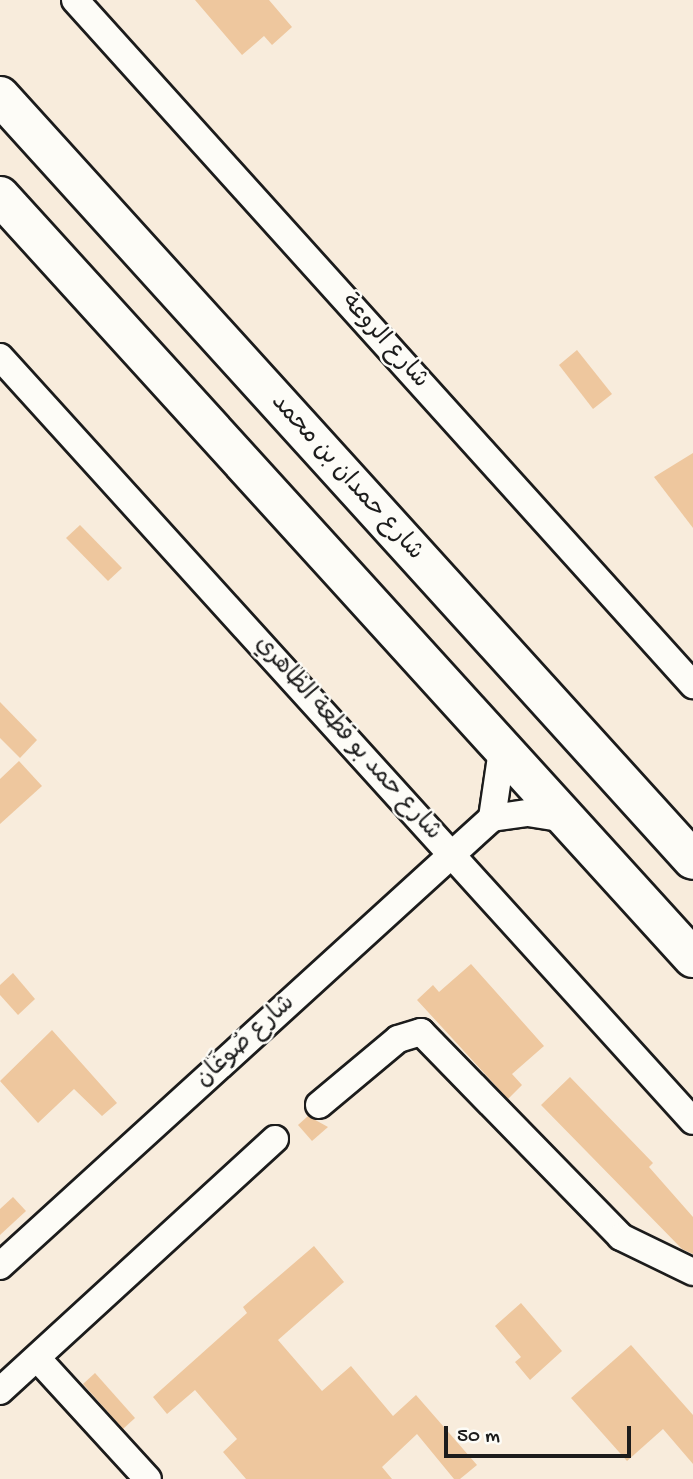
<!DOCTYPE html>
<meta charset="utf-8">
<style>
body{margin:0}
#map{position:relative;width:693px;height:1479px;overflow:hidden;background:#f8ecdc;font-family:"Gochi Hand","Playpen Sans Arabic",sans-serif}
div>[style]{position:absolute}
.building>*{inset:0;background:#eec79e}
.roads{filter:drop-shadow(2px 0 #1c1c1c) drop-shadow(-2px 0 #1c1c1c) drop-shadow(0 2px #1c1c1c) drop-shadow(0 -2px #1c1c1c)}
.minor>*{height:26px;margin:-13px;padding:0 13px;transform-origin:13px;border-radius:13px;background:#fdfcf7}
.primary>*{height:38px;margin:-19px;padding:0 19px;transform-origin:19px;border-radius:19px;background:#fdfcf7}
span{translate:-50% -50%;white-space:nowrap;text-align:center;line-height:1.15;-webkit-text-stroke:5px #fdfcf7;paint-order:stroke}
.street-label{font-size:24px;color:#1c1c1c}
.scale{position:absolute;left:444px;top:1426px;width:187px;height:32px;box-sizing:border-box;border:4px solid #1c1c1c;border-top:0;padding-left:9px;font-size:21px;line-height:24px;white-space:nowrap;color:#1c1c1c;-webkit-text-stroke:5px #fdfcf7;paint-order:stroke}
</style>
<div id="map">
<div class="building">
<i style="clip-path:polygon(195px 0,269px 0,292px 27px,272px 45px,264px 36px,242px 55px)"></i>
<i style="clip-path:polygon(577px 350px,612px 394px,593px 409px,559px 365px)"></i>
<i style="clip-path:polygon(693px 453px,693px 528px,654px 477px)"></i>
<i style="clip-path:polygon(80px 525px,122px 568px,108px 581px,66px 538px)"></i>
<i style="clip-path:polygon(0 702px,37px 740px,20px 758px,0 738px)"></i>
<i style="clip-path:polygon(19px 761px,42px 786px,0 824px,0 779px)"></i>
<i style="clip-path:polygon(471px 964px,544px 1046px,512px 1074px,522px 1085px,508px 1099px,417px 1000px,433px 985px,439px 992px)"></i>
<i style="clip-path:polygon(13px 973px,35px 999px,18px 1015px,0 995px,0 985px)"></i>
<i style="clip-path:polygon(52px 1030px,117px 1103px,102px 1116px,74px 1089px,38px 1123px,0 1081px)"></i>
<i style="clip-path:polygon(570px 1077px,653px 1163px,649px 1167px,693px 1217px,693px 1254px,682px 1249px,541px 1105px)"></i>
<i style="clip-path:polygon(308px 1116px,328px 1127px,312px 1141px,298px 1125px)"></i>
<i style="clip-path:polygon(13px 1197px,26px 1211px,0 1235px,0 1209px)"></i>
<i style="clip-path:polygon(314px 1246px,344px 1282px,278px 1340px,322px 1391px,351px 1366px,393px 1416px,416px 1395px,477px 1465px,460px 1479px,454px 1479px,417px 1434px,382px 1467px,392px 1479px,246px 1479px,223px 1452px,237px 1439px,195px 1390px,167px 1414px,153px 1397px,247px 1313px,243px 1307px)"></i>
<i style="clip-path:polygon(521px 1303px,562px 1351px,530px 1380px,515px 1362px,521px 1357px,495px 1326px)"></i>
<i style="clip-path:polygon(631px 1345px,693px 1415px,693px 1464px,663px 1429px,627px 1461px,571px 1398px)"></i>
<i style="clip-path:polygon(95px 1373px,135px 1418px,123px 1429px,83px 1384px)"></i>
</div>
<div class="roads">
<div class="minor">
<i style="left:75px;top:0;width:923px;rotate:47.94deg"></i>
<i style="left:0;top:357px;width:1031px;rotate:47.79deg"></i>
<i style="left:492px;top:818px;width:69px;rotate:-81.6deg"></i>
<i style="left:319px;top:1105px;width:103px;rotate:-39.9deg"></i>
<i style="left:398px;top:1039px;width:24px;rotate:-17deg"></i>
<i style="left:421px;top:1032px;width:286px;rotate:45.7deg"></i>
<i style="left:621px;top:1237px;width:80px;rotate:25.9deg"></i>
<i style="left:0;top:1266px;width:665px;rotate:-42.32deg"></i>
<i style="left:492px;top:818px;width:36px;rotate:-8deg"></i>
<i style="left:528px;top:813px;width:38px;rotate:9deg"></i>
<i style="left:37px;top:1358px;width:164px;rotate:47.5deg"></i>
<i style="left:0;top:1391px;width:373px;rotate:-42.5deg"></i>
</div>
<div class="primary">
<i style="left:0;top:96px;width:1031px;rotate:47.79deg"></i>
<i style="left:0;top:196px;width:1030px;rotate:47.72deg"></i>
</div>
</div>
<div class="street-label">
<span style="left:384px;top:342px;rotate:48deg">شارع الروعة</span>
<span style="left:346px;top:478px;rotate:48deg">شارع حمدان بن محمد</span>
<span style="left:347px;top:739px;rotate:48deg">شارع حمد بو قطعة الظاهري</span>
<span style="left:246px;top:1042px;rotate:-42deg">شارع صُوغَان</span>
</div>
<div class="scale">50 m</div>
</div>
